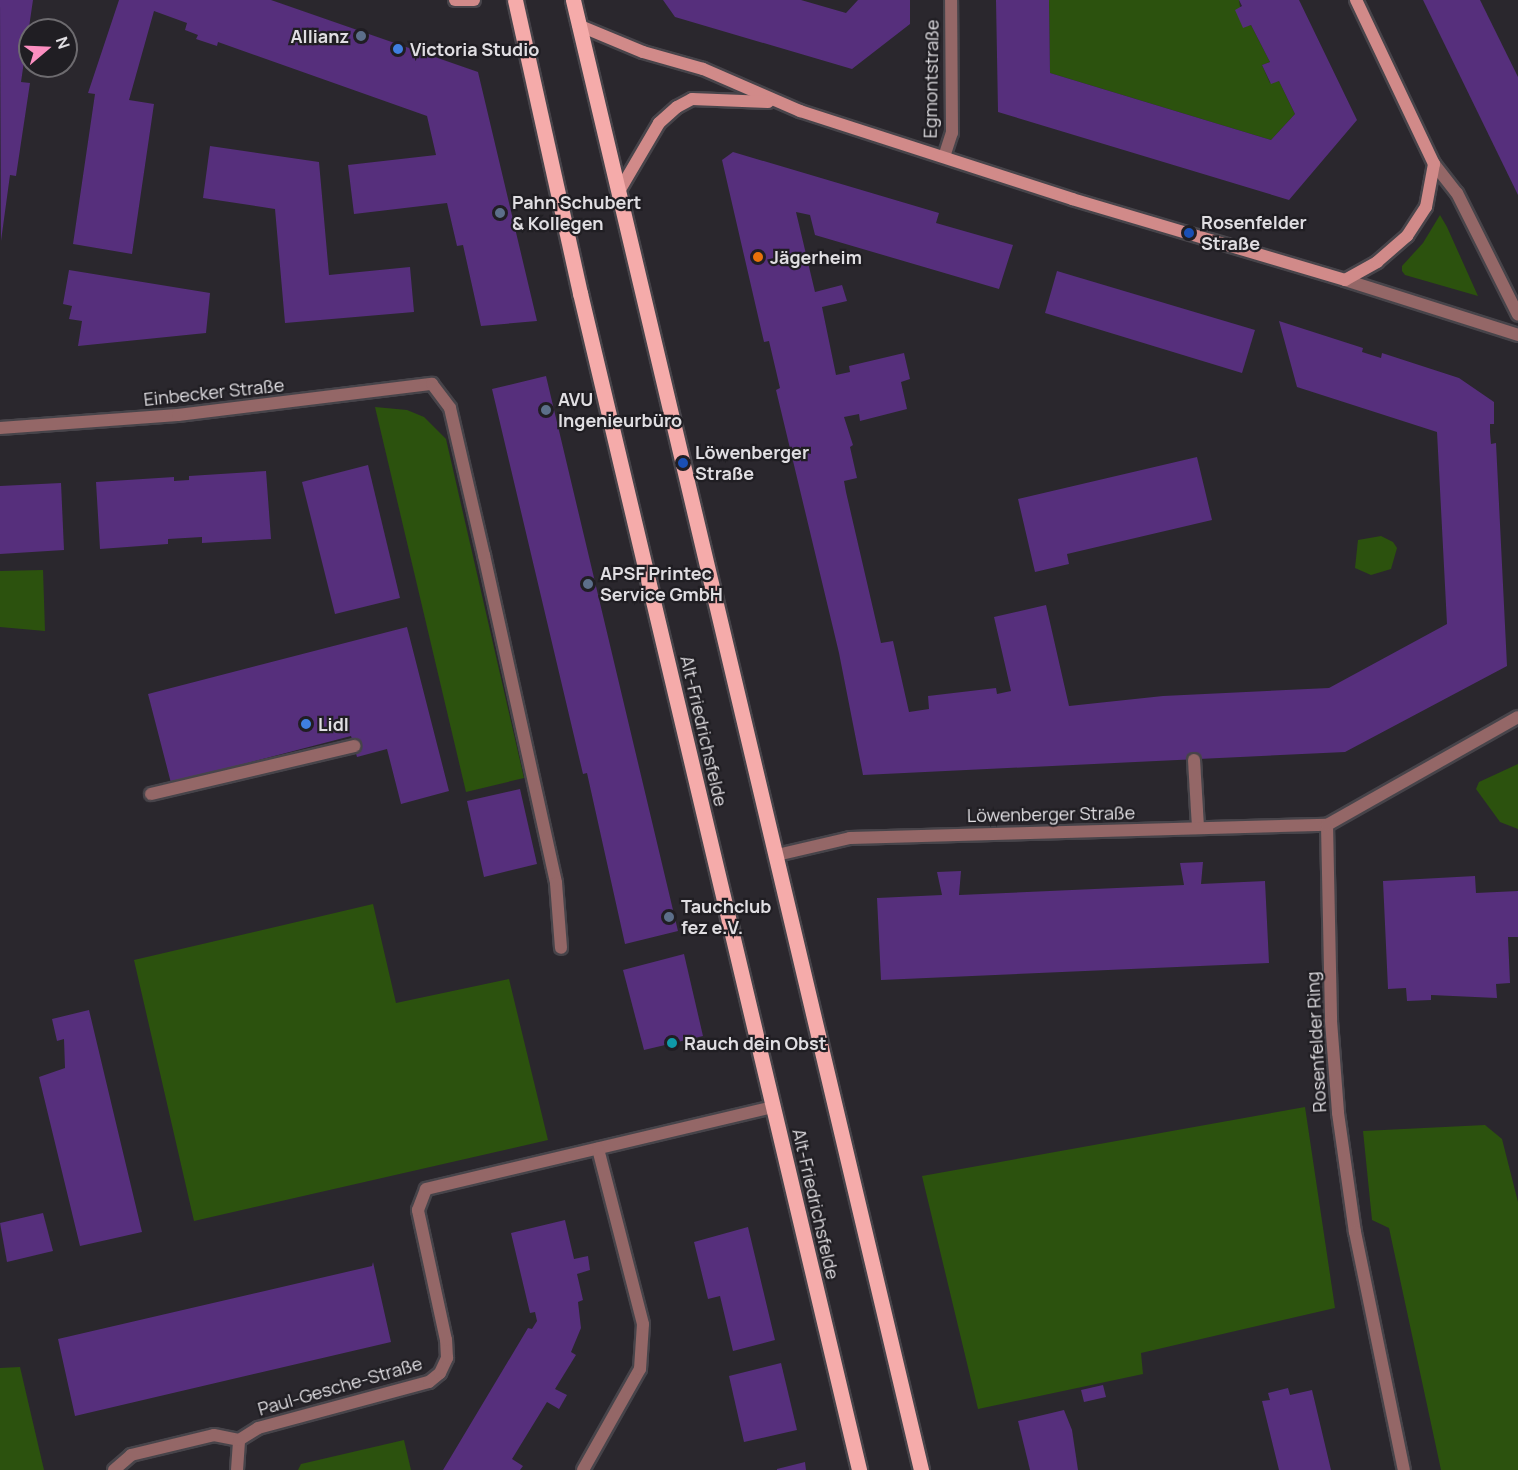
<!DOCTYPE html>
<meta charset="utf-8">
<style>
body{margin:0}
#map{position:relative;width:1518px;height:1470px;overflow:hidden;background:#2a272d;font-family:Manrope,sans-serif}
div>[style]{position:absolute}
.green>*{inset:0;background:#2c520e}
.building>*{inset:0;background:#562f7c}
.roads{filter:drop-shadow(2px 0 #47444a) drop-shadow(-2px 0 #47444a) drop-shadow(0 2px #47444a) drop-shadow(0 -2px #47444a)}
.lane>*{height:12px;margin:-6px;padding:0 6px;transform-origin:6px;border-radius:6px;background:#946767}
.street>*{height:12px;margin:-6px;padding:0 6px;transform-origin:6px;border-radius:6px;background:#946767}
.secondary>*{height:12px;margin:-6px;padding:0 6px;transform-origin:6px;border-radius:6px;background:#d18a89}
.primary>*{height:15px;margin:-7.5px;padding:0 7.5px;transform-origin:7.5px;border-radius:7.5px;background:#f5abaa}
.dots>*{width:16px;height:16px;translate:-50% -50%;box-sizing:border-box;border:3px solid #201e23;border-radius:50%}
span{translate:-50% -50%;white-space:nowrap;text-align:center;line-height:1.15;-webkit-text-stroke:4.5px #201e23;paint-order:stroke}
.poi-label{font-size:18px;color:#e0dee2;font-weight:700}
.right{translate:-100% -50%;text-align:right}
.left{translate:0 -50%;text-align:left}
.street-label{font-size:18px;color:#e0dee2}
.north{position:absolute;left:18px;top:18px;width:60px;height:60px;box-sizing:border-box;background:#201e23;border:2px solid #6d6b6f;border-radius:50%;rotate:71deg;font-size:16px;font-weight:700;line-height:24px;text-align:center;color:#e0dee2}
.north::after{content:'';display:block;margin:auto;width:21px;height:27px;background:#fc8fc1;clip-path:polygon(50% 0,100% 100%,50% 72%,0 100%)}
</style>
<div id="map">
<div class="green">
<i style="clip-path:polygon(1049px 0,1239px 0,1243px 27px,1251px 25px,1270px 62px,1262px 65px,1270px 83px,1279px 81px,1295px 114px,1271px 140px,1050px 73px)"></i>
<i style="clip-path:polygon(1440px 215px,1447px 227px,1478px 296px,1405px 275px,1402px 271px,1402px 266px,1423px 243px)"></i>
<i style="clip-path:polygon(375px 407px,407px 410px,424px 417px,446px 439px,524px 778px,466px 792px)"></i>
<i style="clip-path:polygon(1381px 536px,1393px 542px,1397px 548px,1391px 569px,1371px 575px,1355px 568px,1358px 540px)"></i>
<i style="clip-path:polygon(43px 570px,45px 631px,0 627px,0 571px)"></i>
<i style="clip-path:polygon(1518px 764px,1518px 829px,1500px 822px,1476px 789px,1479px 782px)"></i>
<i style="clip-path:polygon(373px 904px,396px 1003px,509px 979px,548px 1140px,194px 1221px,134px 960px)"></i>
<i style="clip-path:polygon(1305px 1107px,1335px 1308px,1141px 1353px,1143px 1374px,978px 1409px,922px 1176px)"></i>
<i style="clip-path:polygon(1485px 1125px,1502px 1139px,1518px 1202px,1518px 1470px,1441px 1470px,1389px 1228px,1372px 1220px,1363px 1131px)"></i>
<i style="clip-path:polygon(20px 1367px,44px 1470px,0 1470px,0 1368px)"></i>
<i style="clip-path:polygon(404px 1440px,411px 1470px,298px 1470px,301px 1464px)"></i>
</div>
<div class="building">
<i style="clip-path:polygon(0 0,33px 0,21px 82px,30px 83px,16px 176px,10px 175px,1px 241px)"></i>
<i style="clip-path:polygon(119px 0,271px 0,478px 72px,537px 321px,481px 326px,463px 245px,457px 246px,447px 203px,354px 214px,348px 165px,436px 155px,427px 116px,218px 42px,217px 46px,196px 39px,198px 35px,185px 30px,187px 23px,154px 11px,129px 100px,154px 104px,132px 254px,73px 244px,95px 94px,88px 93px)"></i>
<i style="clip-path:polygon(663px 0,801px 0,846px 13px,858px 0,910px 0,910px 24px,852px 69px,675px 17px)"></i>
<i style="clip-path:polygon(996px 0,1049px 0,1050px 73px,1271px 140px,1295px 114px,1279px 81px,1271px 84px,1262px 65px,1270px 62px,1251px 25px,1243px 28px,1235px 10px,1242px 6px,1239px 0,1299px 0,1357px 120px,1289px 200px,998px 112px)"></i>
<i style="clip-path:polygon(1423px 0,1480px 0,1518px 77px,1518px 195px)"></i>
<i style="clip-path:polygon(210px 146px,319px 162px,329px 275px,410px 267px,414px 312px,285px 323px,275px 209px,203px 198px)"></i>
<i style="clip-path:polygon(733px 152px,939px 213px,936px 223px,1013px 245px,999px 289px,815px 235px,810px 215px,796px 212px,815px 292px,842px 285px,847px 301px,822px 307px,836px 375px,850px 372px,849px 366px,904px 353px,910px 379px,901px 382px,907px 409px,860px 421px,859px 414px,844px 417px,853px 445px,850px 447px,857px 478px,844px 481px,846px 492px,881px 643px,893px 641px,909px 712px,929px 709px,928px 696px,996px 688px,997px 694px,1011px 691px,994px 617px,1046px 605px,1069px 706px,1163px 696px,1329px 688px,1447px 624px,1437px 432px,1297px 387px,1279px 321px,1363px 348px,1362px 352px,1381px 358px,1382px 353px,1459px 378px,1494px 402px,1494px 424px,1490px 424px,1490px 432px,1491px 444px,1496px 443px,1507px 666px,1345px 752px,863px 775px,839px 653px,776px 390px,780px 388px,769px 341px,764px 342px,722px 160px)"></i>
<i style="clip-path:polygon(69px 270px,210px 293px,206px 333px,78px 346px,82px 321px,69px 319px,72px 306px,63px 304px)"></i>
<i style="clip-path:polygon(1057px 271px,1255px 330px,1242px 373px,1045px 313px)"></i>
<i style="clip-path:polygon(546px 376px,678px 931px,625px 944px,587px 773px,583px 774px,492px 389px)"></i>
<i style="clip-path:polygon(1197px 457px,1212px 520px,1067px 554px,1069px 564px,1035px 572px,1018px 499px)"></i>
<i style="clip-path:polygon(368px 465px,400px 598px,335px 614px,302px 482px)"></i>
<i style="clip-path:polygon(266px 471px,271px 539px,202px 543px,202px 537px,168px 539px,168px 544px,100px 549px,96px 482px,174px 477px,174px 481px,189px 480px,189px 476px)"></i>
<i style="clip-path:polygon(61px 483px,64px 550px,0 554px,0 486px)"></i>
<i style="clip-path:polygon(407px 627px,449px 791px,401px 804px,387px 749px,357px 757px,351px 736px,171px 783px,148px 694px)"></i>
<i style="clip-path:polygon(520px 789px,537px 864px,484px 877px,467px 801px)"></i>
<i style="clip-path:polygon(1203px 862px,1201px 884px,1265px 881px,1269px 963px,881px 980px,877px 898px,942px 895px,937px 872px,961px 871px,959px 895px,1184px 885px,1180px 863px)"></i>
<i style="clip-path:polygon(1475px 876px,1476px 893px,1518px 891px,1518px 937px,1508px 937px,1510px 983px,1496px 984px,1497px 998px,1431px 995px,1431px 1000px,1407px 1001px,1406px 988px,1388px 989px,1383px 881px)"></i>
<i style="clip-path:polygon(684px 954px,703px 1036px,644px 1050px,623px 970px)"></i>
<i style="clip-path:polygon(89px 1010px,142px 1232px,80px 1246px,39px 1077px,65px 1068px,64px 1039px,57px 1041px,52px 1019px)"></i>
<i style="clip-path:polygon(43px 1213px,53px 1251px,7px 1262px,0 1223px)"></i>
<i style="clip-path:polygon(565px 1220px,574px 1259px,588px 1256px,590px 1270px,577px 1274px,583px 1300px,578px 1302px,581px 1328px,571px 1352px,576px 1355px,555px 1389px,567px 1395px,559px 1409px,547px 1402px,512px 1459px,523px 1466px,520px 1470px,443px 1470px,528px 1328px,532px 1329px,537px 1321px,535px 1312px,530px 1313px,511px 1233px)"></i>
<i style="clip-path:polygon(748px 1227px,775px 1340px,733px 1351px,720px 1296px,708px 1299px,694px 1242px)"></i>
<i style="clip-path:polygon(373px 1262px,391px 1342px,75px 1416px,58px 1339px,372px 1266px)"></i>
<i style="clip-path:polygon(781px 1363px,797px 1430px,744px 1442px,729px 1376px)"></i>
<i style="clip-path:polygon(1103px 1385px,1106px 1397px,1084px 1402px,1081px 1390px)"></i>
<i style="clip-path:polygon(1288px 1388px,1290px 1395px,1312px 1390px,1331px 1470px,1279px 1470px,1262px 1401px,1270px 1400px,1268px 1393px)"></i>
<i style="clip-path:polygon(1064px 1410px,1072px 1430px,1078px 1470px,1030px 1470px,1018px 1421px)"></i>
<i style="clip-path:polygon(805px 1462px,806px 1470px,777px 1470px,777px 1469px)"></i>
</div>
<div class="roads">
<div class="lane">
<i style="left:484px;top:555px;width:336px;rotate:77.6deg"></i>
<i style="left:556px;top:883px;width:65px;rotate:85.6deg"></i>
<i style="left:1194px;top:760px;width:68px;rotate:86.6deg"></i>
<i style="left:151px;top:794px;width:209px;rotate:-13.3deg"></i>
<i style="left:114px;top:1470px;width:23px;rotate:-41deg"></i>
<i style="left:131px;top:1455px;width:85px;rotate:-13.5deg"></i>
<i style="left:214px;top:1435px;width:25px;rotate:11deg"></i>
</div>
<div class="street">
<i style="left:944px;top:157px;width:25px;rotate:-72deg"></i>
<i style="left:952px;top:133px;width:133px;rotate:-90.4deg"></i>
<i style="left:1434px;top:164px;width:37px;rotate:52deg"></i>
<i style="left:1457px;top:193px;width:136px;rotate:63.4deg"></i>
<i style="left:1345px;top:280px;width:182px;rotate:17.6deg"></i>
<i style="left:0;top:428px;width:178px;rotate:-4.2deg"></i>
<i style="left:178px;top:415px;width:256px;rotate:-7deg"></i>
<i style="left:432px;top:384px;width:30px;rotate:53deg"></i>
<i style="left:450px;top:408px;width:151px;rotate:77deg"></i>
<i style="left:1327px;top:825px;width:196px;rotate:88.8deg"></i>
<i style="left:1331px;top:1021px;width:92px;rotate:85.6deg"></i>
<i style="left:1338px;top:1113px;width:120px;rotate:81.9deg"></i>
<i style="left:1355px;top:1232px;width:243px;rotate:78.4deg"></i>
<i style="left:777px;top:855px;width:75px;rotate:-13.1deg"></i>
<i style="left:850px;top:838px;width:477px;rotate:-1.6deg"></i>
<i style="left:1327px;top:825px;width:219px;rotate:-29.5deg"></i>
<i style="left:237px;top:1470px;width:30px;rotate:-86deg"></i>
<i style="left:239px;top:1440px;width:22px;rotate:-32deg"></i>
<i style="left:258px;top:1428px;width:177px;rotate:-15.1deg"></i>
<i style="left:429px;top:1382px;width:14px;rotate:-39deg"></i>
<i style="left:440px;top:1373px;width:17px;rotate:-65deg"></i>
<i style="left:447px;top:1358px;width:18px;rotate:-93deg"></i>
<i style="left:446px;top:1340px;width:133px;rotate:-102.2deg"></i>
<i style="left:418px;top:1210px;width:22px;rotate:-69deg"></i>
<i style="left:426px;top:1189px;width:357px;rotate:-13.3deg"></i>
<i style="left:583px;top:1470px;width:116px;rotate:-60.6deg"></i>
<i style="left:640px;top:1369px;width:45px;rotate:-86.2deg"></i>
<i style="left:643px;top:1324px;width:181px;rotate:-104.4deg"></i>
</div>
<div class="secondary">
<i style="left:455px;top:0;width:19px"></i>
<i style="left:578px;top:25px;width:70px;rotate:22.6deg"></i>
<i style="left:643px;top:52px;width:62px;rotate:15.8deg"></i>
<i style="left:703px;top:69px;width:106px;rotate:23.4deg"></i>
<i style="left:800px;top:111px;width:286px;rotate:17.9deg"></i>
<i style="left:1072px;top:199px;width:285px;rotate:16.5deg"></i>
<i style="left:1345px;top:280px;width:37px;rotate:-29deg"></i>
<i style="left:1377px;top:262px;width:40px;rotate:-41deg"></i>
<i style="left:1407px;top:236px;width:35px;rotate:-57deg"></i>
<i style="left:1426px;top:207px;width:44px;rotate:-79.5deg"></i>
<i style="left:1434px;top:164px;width:182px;rotate:-115.4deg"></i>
<i style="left:618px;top:193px;width:81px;rotate:-59.6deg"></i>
<i style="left:659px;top:123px;width:24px;rotate:-42deg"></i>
<i style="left:677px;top:107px;width:17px;rotate:-28deg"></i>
<i style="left:692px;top:99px;width:76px;rotate:2.3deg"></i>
</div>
<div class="primary">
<i style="left:515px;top:0;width:300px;rotate:77.5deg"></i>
<i style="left:580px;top:293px;width:1210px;rotate:76.66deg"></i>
<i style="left:573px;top:0;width:1511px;rotate:76.68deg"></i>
</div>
</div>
<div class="dots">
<i style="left:361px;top:36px;background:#5c6f8a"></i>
<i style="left:398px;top:49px;background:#3f7fe0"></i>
<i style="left:500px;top:213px;background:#5c6f8a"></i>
<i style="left:1189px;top:233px;background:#1a4fb4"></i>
<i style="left:758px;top:257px;background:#e8710a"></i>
<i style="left:546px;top:410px;background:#5c6f8a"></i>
<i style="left:683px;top:463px;background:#1a4fb4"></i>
<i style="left:588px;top:584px;background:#5c6f8a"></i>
<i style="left:306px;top:724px;background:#3f7fe0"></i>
<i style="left:669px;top:917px;background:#5c6f8a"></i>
<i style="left:672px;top:1043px;background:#0f9aa8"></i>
</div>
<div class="poi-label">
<span class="right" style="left:349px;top:36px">Allianz</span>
<span class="left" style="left:410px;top:49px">Victoria Studio</span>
<span class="left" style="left:512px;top:213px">Pahn Schubert<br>&amp; Kollegen</span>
<span class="left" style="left:1201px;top:233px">Rosenfelder<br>Straße</span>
<span class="left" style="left:770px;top:257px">Jägerheim</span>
<span class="left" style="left:558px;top:410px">AVU<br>Ingenieurbüro</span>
<span class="left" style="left:695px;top:463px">Löwenberger<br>Straße</span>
<span class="left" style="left:600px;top:584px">APSF Printec<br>Service GmbH</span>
<span class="left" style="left:318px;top:724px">Lidl</span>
<span class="left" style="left:681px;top:917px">Tauchclub<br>fez e.V.</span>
<span class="left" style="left:684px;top:1043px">Rauch dein Obst</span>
</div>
<div class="street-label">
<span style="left:931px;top:79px;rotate:-89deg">Egmontstraße</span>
<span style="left:214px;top:392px;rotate:-6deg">Einbecker Straße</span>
<span style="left:704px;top:731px;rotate:77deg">Alt-Friedrichsfelde</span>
<span style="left:1051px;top:814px;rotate:-1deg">Löwenberger Straße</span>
<span style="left:1316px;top:1042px;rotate:-93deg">Rosenfelder Ring</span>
<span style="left:816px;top:1204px;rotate:77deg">Alt-Friedrichsfelde</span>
<span style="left:340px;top:1386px;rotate:-16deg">Paul-Gesche-Straße</span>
</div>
<div class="north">N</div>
</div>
